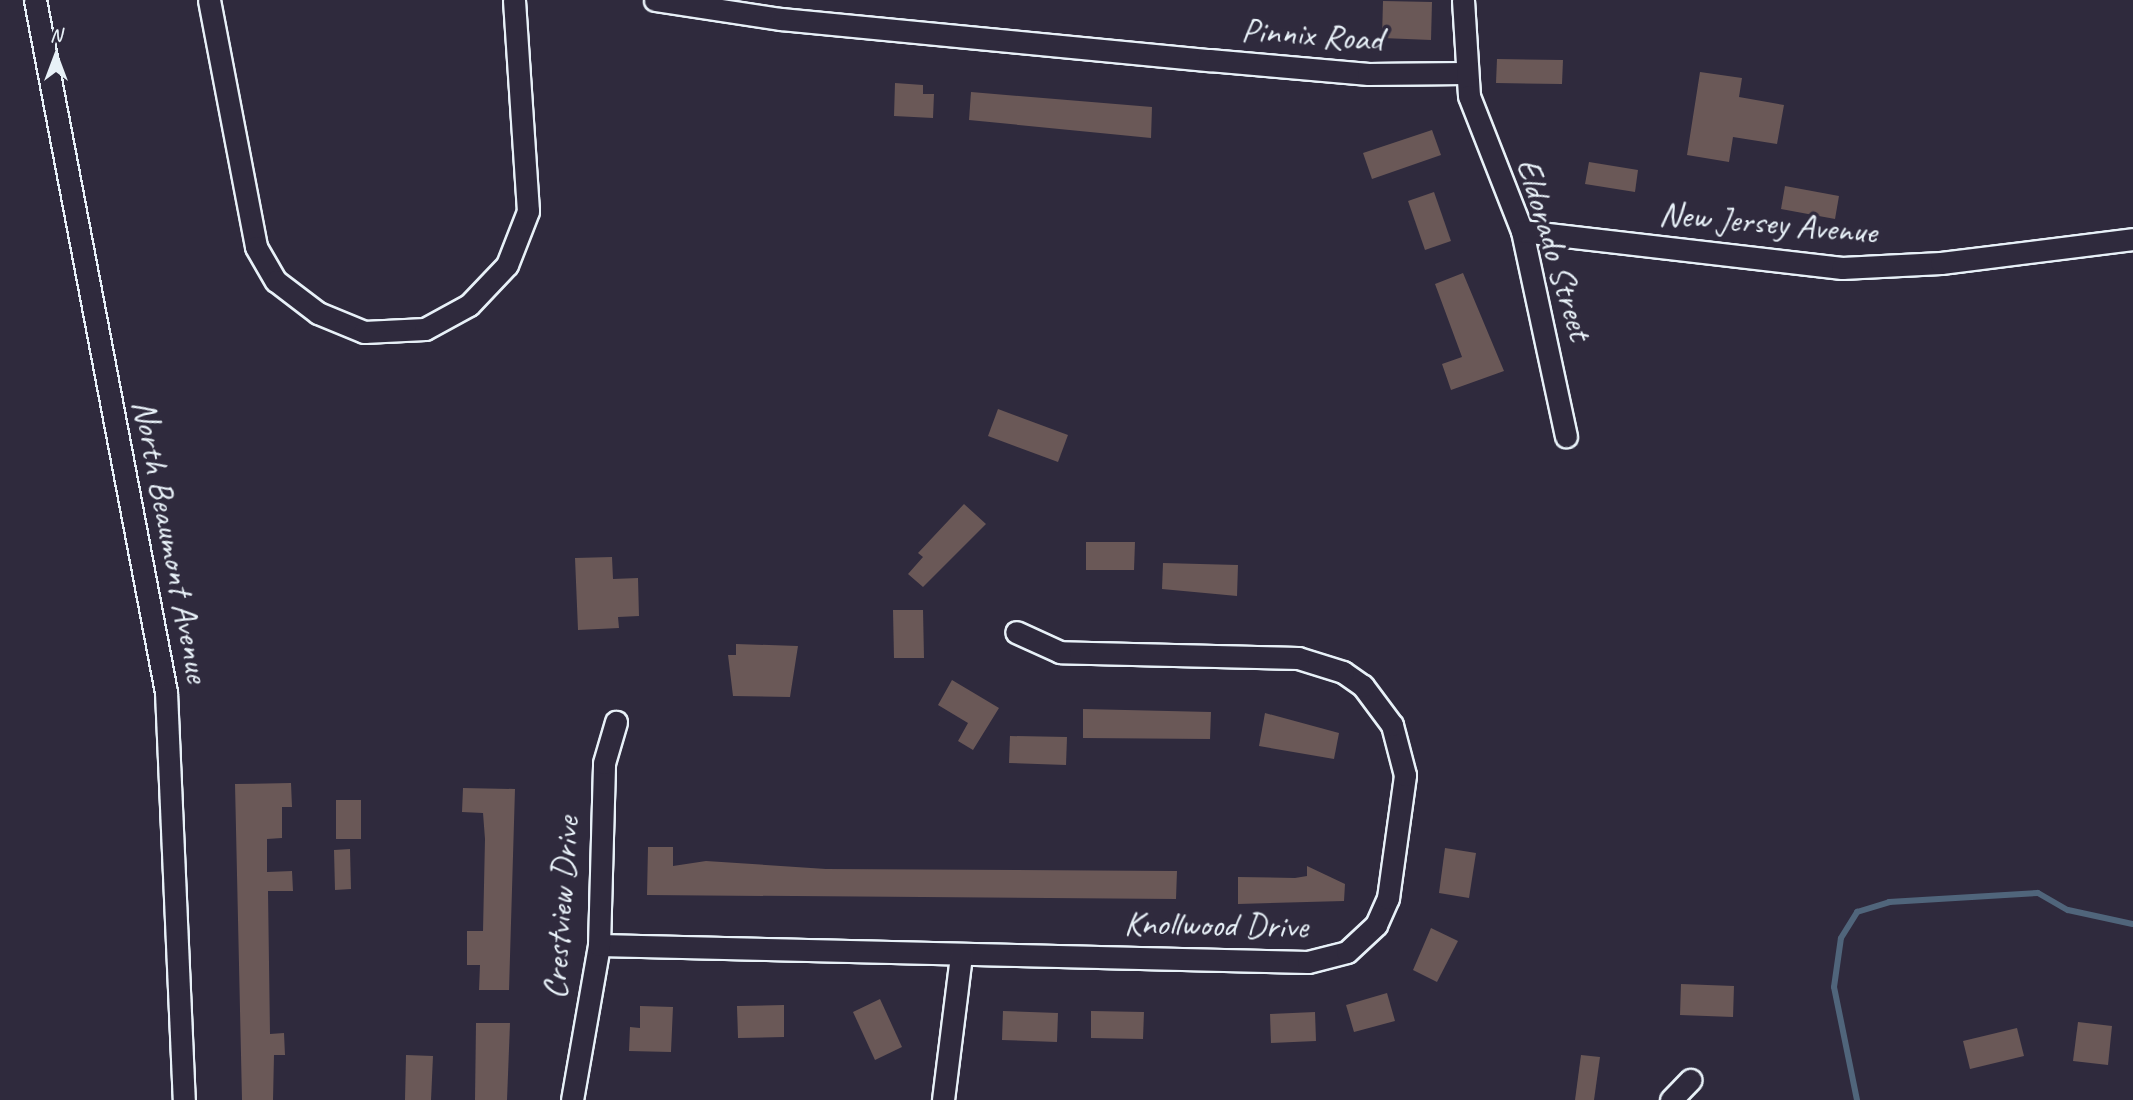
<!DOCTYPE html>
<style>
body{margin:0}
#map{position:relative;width:2133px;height:1100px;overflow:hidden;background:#2f2a3d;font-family:Caveat,sans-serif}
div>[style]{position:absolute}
.stream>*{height:6px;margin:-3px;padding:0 3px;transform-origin:3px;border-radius:3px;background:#50657b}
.building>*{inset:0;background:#6a5857}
.roads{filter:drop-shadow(2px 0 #e8f1f8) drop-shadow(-2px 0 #e8f1f8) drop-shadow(0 2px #e8f1f8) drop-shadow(0 -2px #e8f1f8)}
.minor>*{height:21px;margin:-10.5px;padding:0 10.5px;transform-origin:10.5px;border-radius:10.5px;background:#2f2a3d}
span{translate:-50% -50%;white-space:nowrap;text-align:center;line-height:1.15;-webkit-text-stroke:7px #2f2a3d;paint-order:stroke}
.street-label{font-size:35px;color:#e8f1f8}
.north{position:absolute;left:21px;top:21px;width:70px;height:70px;-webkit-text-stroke:5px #2f2a3d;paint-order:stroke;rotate:0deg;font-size:19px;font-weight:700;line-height:28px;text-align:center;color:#e8f1f8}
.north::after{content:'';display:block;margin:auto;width:24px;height:32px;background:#e8f1f8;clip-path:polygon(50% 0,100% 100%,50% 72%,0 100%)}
</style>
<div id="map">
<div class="stream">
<i style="left:1857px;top:1100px;width:115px;rotate:-101.5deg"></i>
<i style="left:1834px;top:987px;width:49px;rotate:-81.9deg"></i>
<i style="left:1841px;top:938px;width:31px;rotate:-58deg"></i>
<i style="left:1857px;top:912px;width:34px;rotate:-17deg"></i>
<i style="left:1889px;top:902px;width:149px;rotate:-3.5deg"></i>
<i style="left:2038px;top:893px;width:34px;rotate:30deg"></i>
<i style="left:2068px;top:910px;width:66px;rotate:12.2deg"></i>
</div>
<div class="building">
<i style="clip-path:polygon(1383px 1px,1432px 2px,1431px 40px,1382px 38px)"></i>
<i style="clip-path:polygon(1497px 59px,1563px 60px,1562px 84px,1496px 83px)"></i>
<i style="clip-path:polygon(1700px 72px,1742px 78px,1739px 97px,1784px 105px,1777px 144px,1733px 137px,1729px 162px,1687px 155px)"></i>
<i style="clip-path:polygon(895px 83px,923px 85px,923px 94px,934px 94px,933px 118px,894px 116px)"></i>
<i style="clip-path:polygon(971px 92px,1152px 107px,1151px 138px,969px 120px)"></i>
<i style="clip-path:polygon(1432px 130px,1441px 155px,1372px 179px,1363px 153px)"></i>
<i style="clip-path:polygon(1589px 162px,1638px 170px,1635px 192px,1585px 184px)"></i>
<i style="clip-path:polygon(1785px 186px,1839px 196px,1835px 219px,1781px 209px)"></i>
<i style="clip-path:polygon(1434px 192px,1451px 241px,1425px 250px,1408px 201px)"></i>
<i style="clip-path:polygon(1463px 273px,1504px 371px,1451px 390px,1442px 364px,1462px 357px,1435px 284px)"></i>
<i style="clip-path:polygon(998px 409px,1068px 435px,1058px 462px,988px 436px)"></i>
<i style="clip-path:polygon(964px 504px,986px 524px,923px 587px,908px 574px,923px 557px,918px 553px)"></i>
<i style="clip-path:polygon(1086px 542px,1135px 542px,1134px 570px,1086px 570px)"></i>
<i style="clip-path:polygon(612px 557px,613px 579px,638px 578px,639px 616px,618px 617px,619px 628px,578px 630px,575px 558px)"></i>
<i style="clip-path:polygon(1163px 563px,1238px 565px,1237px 596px,1162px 589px)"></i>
<i style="clip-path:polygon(893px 610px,923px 610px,924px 658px,894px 658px)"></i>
<i style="clip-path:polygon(736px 644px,798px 646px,790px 697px,733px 696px,728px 655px,736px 655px)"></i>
<i style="clip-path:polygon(952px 680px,999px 708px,973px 750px,958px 741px,968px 723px,938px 705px)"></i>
<i style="clip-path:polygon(1083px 709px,1211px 712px,1210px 739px,1083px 738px)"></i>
<i style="clip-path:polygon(1265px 713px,1339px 733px,1334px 759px,1259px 746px)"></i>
<i style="clip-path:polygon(1010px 736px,1067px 737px,1066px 765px,1009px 763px)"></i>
<i style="clip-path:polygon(291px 783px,292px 807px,282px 807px,282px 838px,267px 839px,267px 872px,292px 871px,293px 891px,268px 891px,270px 1034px,284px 1033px,285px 1055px,274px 1055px,273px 1100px,242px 1100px,235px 784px)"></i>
<i style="clip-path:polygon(463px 788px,515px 789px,509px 990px,479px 990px,480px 965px,467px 965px,467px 931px,483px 931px,485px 839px,483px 813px,462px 812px)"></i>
<i style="clip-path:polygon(336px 800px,361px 800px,361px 839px,336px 839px)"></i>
<i style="clip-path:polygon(648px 847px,673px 847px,673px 866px,706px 861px,826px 869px,1177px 871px,1176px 899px,647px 895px)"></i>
<i style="clip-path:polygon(1445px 848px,1476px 853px,1469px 898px,1439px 893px)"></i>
<i style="clip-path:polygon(350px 849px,351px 889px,335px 890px,334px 850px)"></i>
<i style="clip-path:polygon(1307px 866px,1345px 884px,1344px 901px,1238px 904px,1238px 877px,1295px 878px,1307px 876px)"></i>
<i style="clip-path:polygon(1431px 928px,1458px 941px,1437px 982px,1413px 970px)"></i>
<i style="clip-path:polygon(1681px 984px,1734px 986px,1733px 1017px,1680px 1015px)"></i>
<i style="clip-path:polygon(1387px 993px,1395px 1021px,1354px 1032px,1346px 1005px)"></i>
<i style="clip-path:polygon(880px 999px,902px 1047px,875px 1060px,853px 1012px)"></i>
<i style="clip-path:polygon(784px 1005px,784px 1037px,738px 1038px,737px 1006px)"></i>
<i style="clip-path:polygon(640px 1006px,673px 1007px,671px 1052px,629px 1051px,630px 1027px,640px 1028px)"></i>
<i style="clip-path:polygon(1003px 1011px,1058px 1013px,1057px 1042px,1002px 1040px)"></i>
<i style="clip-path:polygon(1091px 1011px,1144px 1012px,1143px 1039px,1091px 1038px)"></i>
<i style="clip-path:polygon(1315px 1012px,1316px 1041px,1271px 1043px,1270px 1014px)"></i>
<i style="clip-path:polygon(2078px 1022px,2112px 1026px,2108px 1065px,2073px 1061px)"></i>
<i style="clip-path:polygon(476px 1023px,510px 1023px,507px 1100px,475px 1100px)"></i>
<i style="clip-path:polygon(2017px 1028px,2024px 1056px,1970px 1069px,1963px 1041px)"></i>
<i style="clip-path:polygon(406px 1055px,433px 1056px,431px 1100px,405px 1100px)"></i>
<i style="clip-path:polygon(1581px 1055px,1600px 1057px,1594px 1100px,1575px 1100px)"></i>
</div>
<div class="roads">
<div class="minor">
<i style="left:35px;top:0;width:704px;rotate:79.28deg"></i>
<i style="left:166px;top:692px;width:408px;rotate:87.5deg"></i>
<i style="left:209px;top:0;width:251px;rotate:79.2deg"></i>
<i style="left:256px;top:247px;width:39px;rotate:60deg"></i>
<i style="left:276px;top:281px;width:53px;rotate:37.3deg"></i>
<i style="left:318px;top:313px;width:50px;rotate:22.4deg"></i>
<i style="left:364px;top:332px;width:61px;rotate:-2.8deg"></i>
<i style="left:425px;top:329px;width:50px;rotate:-28.6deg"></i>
<i style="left:469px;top:305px;width:55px;rotate:-46.5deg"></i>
<i style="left:507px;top:265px;width:58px;rotate:-68.7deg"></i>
<i style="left:528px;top:211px;width:211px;rotate:-93.8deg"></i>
<i style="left:655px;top:0;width:127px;rotate:8.6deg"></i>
<i style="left:781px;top:19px;width:430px;rotate:5.5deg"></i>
<i style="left:1209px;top:60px;width:160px;rotate:5deg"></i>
<i style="left:1368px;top:74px;width:97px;rotate:-0.6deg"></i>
<i style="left:1463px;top:0;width:96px;rotate:86.4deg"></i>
<i style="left:1469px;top:96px;width:145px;rotate:68.6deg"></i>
<i style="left:1522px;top:231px;width:210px;rotate:77.9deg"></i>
<i style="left:1522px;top:231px;width:322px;rotate:6.6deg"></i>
<i style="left:1842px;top:268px;width:99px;rotate:-2.9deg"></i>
<i style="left:1941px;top:263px;width:193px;rotate:-7.1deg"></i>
<i style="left:599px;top:945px;width:709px;rotate:1.37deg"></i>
<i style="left:1308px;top:962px;width:40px;rotate:-14.4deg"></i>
<i style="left:1347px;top:952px;width:40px;rotate:-43deg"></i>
<i style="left:1376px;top:925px;width:30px;rotate:-66deg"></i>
<i style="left:1388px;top:898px;width:124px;rotate:-82.1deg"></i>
<i style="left:1405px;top:775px;width:52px;rotate:-104.6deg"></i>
<i style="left:1392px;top:725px;width:49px;rotate:-126.6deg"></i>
<i style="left:1363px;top:686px;width:24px;rotate:-145deg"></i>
<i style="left:1343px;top:672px;width:47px;rotate:-162.7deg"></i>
<i style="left:1298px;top:658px;width:238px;rotate:-178.6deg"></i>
<i style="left:1060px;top:652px;width:48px;rotate:-155.6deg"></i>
<i style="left:572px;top:1100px;width:157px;rotate:-80.1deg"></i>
<i style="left:599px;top:945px;width:182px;rotate:-88.4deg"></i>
<i style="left:604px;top:763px;width:43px;rotate:-73.7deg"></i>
<i style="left:943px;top:1100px;width:146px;rotate:-82.9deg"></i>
<i style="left:1671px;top:1100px;width:28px;rotate:-46deg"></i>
</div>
</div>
<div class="street-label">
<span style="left:1312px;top:35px;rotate:4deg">Pinnix Road</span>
<span style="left:1768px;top:223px;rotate:5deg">New Jersey Avenue</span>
<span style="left:1554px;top:249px;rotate:73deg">Eldorado Street</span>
<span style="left:171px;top:541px;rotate:79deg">North Beaumont Avenue</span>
<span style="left:561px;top:908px;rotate:-86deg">Crestview Drive</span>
<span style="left:1216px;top:925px;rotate:1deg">Knollwood Drive</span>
</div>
<div class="north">N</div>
</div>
